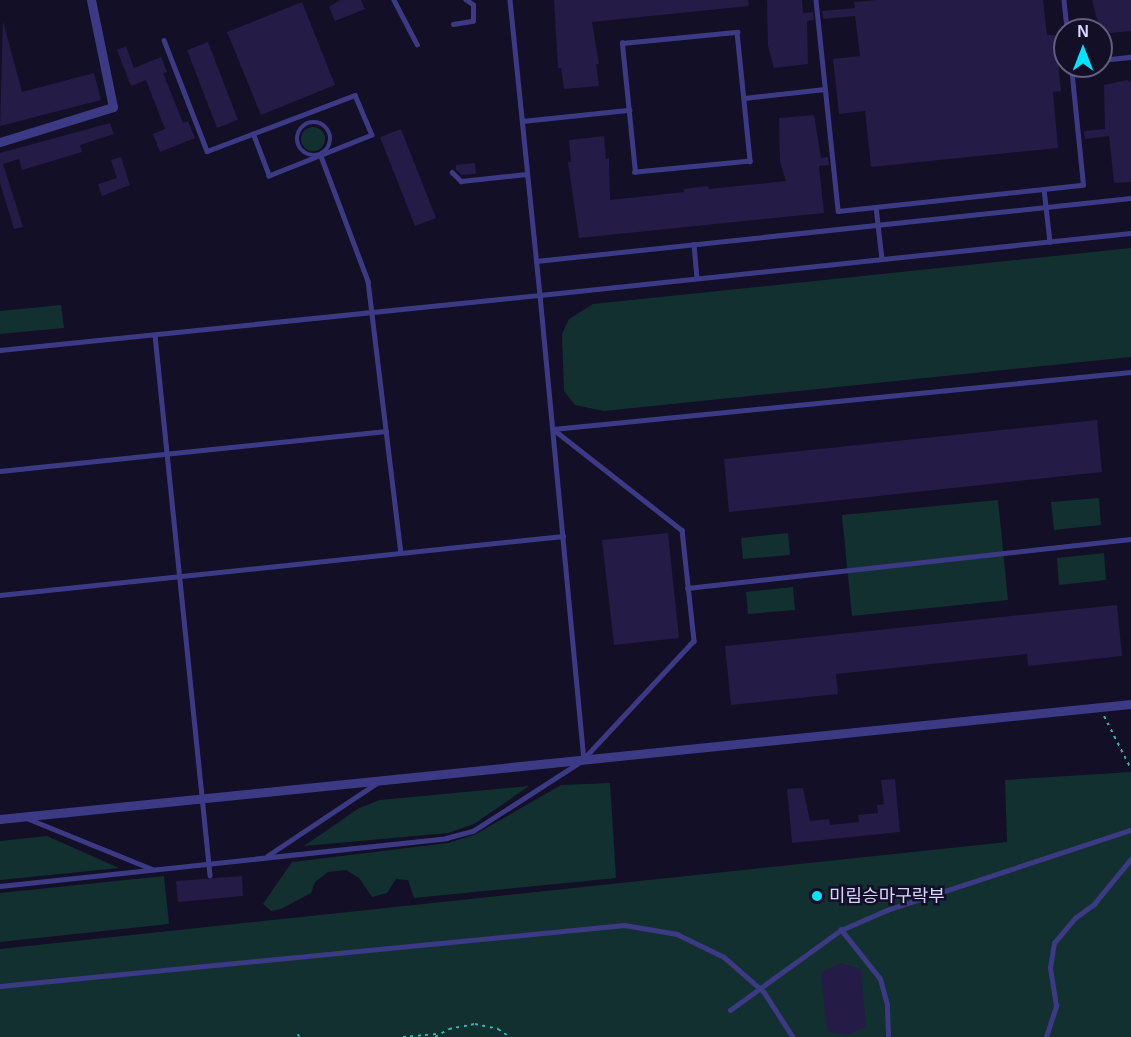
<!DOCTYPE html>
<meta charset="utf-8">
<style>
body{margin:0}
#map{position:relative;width:1131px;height:1037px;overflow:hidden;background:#130f26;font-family:Arial,"Noto Sans KR",sans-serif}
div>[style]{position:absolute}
.green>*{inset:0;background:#12302f}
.round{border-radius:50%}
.building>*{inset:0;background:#241b47}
.path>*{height:2px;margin-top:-1px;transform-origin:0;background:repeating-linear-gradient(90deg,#2fb8b0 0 3px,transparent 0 7.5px)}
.lane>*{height:4.5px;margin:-2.25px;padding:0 2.25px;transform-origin:2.25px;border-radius:2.25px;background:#3d3a85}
.lane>.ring{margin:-2.25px;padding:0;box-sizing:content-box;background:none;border:4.5px solid #3d3a85;border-radius:50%}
.street>*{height:9px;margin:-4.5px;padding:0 4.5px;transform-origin:4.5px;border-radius:4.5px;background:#3d3a85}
.dots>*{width:16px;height:16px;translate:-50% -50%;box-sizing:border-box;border:3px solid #130f26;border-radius:50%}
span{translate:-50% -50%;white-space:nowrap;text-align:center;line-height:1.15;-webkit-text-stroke:5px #130f26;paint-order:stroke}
.poi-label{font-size:18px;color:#d9d4ff}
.left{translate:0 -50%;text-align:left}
.north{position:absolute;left:1053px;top:18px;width:60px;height:60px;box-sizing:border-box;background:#130f26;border:2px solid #625e7d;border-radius:50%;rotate:0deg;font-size:16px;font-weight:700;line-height:24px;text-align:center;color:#d9d4ff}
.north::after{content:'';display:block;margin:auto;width:21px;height:27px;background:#00e5ff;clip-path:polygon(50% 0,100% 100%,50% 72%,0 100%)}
</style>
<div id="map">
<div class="green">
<i class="round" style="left:301px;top:127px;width:24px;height:24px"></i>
<i style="clip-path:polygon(1131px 248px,1131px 357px,604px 411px,575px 405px,564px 391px,562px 334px,569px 319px,593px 304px)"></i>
<i style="clip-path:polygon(61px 305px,64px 328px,0 334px,0 311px)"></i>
<i style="clip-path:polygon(1099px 498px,1101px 525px,1054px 530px,1051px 502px)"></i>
<i style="clip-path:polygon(998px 500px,1008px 600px,852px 616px,842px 515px)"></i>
<i style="clip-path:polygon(788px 533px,790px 555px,743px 559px,741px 538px)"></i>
<i style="clip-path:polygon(1104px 553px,1106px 580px,1059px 585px,1057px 558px)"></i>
<i style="clip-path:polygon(793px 587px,795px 610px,748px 614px,746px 592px)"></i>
<i style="clip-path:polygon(1131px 772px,1131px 1037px,0 1037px,0 949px,1007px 842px,1005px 780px)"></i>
<i style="clip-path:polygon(610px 783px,616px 878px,414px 898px,408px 880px,396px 879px,387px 893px,372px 897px,359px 878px,346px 870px,328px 872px,315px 882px,311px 893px,281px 909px,271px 911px,263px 904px,292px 862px,448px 843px,476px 834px,561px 785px)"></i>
<i style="clip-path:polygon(529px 786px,474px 824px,448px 833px,304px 846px,359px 808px,380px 800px)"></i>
<i style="clip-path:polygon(47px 836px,119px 868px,0 880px,0 841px)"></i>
<i style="clip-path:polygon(164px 876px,169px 924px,0 942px,0 893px)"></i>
</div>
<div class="building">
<i style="clip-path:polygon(340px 0,361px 0,365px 9px,335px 21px,329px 7px)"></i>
<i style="clip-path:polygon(554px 0,748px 0,749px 6px,592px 22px,599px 64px,596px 64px,599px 86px,564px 89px,561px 68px,558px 68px)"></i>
<i style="clip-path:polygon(767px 0,802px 0,803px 13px,813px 12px,814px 20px,807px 21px,808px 64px,774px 68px,768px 46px)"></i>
<i style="clip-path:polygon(876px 0,1043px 0,1047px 35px,1055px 35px,1061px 91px,1053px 92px,1058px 148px,871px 167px,865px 111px,839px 114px,833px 59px,860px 56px,855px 16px,823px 19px,822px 11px,855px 8px,854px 2px)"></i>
<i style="clip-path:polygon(1092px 0,1131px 0,1131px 31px,1101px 34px)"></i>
<i style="clip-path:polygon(302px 2px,335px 85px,261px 115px,227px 32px)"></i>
<i style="clip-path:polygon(3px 21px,22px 92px,94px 73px,101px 100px,0 126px)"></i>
<i style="clip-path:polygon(208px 42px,238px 120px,217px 128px,187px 50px)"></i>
<i style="clip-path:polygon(126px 46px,134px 68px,161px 57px,167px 72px,163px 73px,183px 123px,188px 121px,195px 138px,160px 152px,153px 134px,165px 129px,146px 80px,131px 86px,117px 50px)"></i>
<i style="clip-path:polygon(1127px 80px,1131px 82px,1131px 182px,1114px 183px,1109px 136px,1085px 139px,1084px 131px,1105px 129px,1104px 85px)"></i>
<i style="clip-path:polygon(814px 115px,821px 158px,828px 157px,829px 165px,819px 166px,824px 213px,579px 238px,568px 162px,571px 162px,569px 140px,604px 136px,606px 159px,609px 158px,610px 200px,684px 192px,684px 189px,708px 186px,709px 189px,786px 181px,780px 162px,779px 118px)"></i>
<i style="clip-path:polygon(110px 123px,114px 134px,80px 145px,82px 152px,22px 170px,19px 159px,3px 164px,23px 227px,14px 229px,0 183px,0 153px)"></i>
<i style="clip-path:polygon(401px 129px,436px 218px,415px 226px,380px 137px)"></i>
<i style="clip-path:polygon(121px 157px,130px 185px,102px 196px,98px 184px,117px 178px,111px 160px)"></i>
<i style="clip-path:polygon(475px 163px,476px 174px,462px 175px,456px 170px,456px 165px)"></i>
<i style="clip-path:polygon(1097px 420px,1102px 472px,729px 512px,724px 459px)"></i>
<i style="clip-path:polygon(668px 533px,679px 638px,614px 645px,602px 540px)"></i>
<i style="clip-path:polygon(1117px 605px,1122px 656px,1028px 666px,1027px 654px,836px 674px,838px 694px,731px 705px,725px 646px)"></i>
<i style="clip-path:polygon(895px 779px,900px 832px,792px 843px,787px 789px,803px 788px,810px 821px,829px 819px,830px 825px,859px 822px,858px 815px,878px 813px,877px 805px,884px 804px,881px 780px)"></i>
<i style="clip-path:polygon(242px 876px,243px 896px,178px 902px,176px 881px)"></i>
<i style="clip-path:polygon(840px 963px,861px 969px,866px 1027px,847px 1035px,827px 1031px,821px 973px)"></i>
</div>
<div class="path">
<i style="left:1104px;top:716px;width:59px;rotate:63deg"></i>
<i style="left:298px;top:1034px;width:3px;rotate:72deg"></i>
<i style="left:403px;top:1037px;width:34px;rotate:-5deg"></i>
<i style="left:435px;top:1037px;width:16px;rotate:-30deg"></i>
<i style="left:449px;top:1029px;width:26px;rotate:-11deg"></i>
<i style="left:475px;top:1024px;width:24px;rotate:12deg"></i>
<i style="left:498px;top:1029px;width:14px;rotate:34deg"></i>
</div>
<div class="lane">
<i style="left:394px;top:0;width:50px;rotate:62.4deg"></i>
<i style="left:510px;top:0;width:297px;rotate:84.2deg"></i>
<i style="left:540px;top:295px;width:594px;rotate:-5.99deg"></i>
<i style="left:816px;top:0;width:212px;rotate:84deg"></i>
<i style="left:838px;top:211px;width:246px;rotate:-6.1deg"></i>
<i style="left:1083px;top:185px;width:120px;rotate:-95.8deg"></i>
<i style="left:1064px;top:0;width:30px;rotate:84deg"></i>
<i style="left:453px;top:24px;width:20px;rotate:-9deg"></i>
<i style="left:473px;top:21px;width:16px;rotate:-90deg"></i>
<i style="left:473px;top:5px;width:9px;rotate:-144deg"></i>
<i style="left:737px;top:32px;width:130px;rotate:84.2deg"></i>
<i style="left:750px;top:161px;width:116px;rotate:174.5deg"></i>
<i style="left:635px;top:172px;width:130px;rotate:-95.8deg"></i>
<i style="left:622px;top:43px;width:116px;rotate:-5.5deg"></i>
<i style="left:164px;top:40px;width:119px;rotate:68.8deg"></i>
<i style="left:207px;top:151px;width:158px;rotate:-20.7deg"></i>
<i style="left:355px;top:95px;width:43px;rotate:67deg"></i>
<i style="left:372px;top:135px;width:111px;rotate:158.3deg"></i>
<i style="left:269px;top:176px;width:45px;rotate:-110.9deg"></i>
<i style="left:1101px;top:60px;width:30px;rotate:-6deg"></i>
<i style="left:744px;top:98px;width:81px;rotate:-6.3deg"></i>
<i style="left:522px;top:121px;width:108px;rotate:-5.9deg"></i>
<i class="ring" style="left:297px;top:122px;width:29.5px;height:29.5px"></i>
<i style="left:321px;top:156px;width:134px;rotate:69.4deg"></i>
<i style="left:368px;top:281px;width:274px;rotate:83.1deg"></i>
<i style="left:452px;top:172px;width:13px;rotate:45deg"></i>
<i style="left:461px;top:181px;width:66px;rotate:-6.1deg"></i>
<i style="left:1044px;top:189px;width:53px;rotate:83.5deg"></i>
<i style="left:876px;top:207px;width:52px;rotate:83.4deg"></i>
<i style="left:694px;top:244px;width:34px;rotate:85deg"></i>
<i style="left:536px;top:261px;width:598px;rotate:-6.04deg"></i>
<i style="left:155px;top:335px;width:543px;rotate:84.18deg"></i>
<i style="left:0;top:350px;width:543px;rotate:-5.82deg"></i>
<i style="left:540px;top:295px;width:466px;rotate:84.6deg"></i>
<i style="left:553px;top:429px;width:164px;rotate:38.1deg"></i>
<i style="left:682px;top:530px;width:112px;rotate:83.8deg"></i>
<i style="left:694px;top:641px;width:158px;rotate:133deg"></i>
<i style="left:553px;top:429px;width:581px;rotate:-5.63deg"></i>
<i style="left:0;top:471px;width:388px;rotate:-5.9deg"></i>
<i style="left:687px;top:588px;width:447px;rotate:-6.3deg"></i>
<i style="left:0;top:595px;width:566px;rotate:-5.98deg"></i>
<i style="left:29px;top:819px;width:133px;rotate:22.1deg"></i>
<i style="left:267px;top:856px;width:132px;rotate:-33.6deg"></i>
<i style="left:0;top:886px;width:449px;rotate:-6.1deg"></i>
<i style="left:446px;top:838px;width:28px;rotate:-15deg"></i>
<i style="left:473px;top:831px;width:127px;rotate:-32.8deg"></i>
<i style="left:0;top:986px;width:627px;rotate:-5.58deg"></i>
<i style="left:624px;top:925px;width:54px;rotate:9.6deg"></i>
<i style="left:677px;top:934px;width:52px;rotate:26.1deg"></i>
<i style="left:724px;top:957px;width:53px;rotate:41.2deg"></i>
<i style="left:764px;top:992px;width:54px;rotate:57.2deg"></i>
<i style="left:730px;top:1010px;width:137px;rotate:-35.8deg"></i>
<i style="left:888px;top:1037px;width:32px;rotate:-92deg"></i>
<i style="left:887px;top:1005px;width:27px;rotate:-105deg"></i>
<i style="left:880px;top:979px;width:63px;rotate:-128.5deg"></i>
<i style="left:841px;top:930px;width:50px;rotate:-23.5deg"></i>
<i style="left:887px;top:910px;width:257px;rotate:-18.2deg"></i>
<i style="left:1046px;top:1037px;width:33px;rotate:-72deg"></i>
<i style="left:1056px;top:1006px;width:38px;rotate:-99deg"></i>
<i style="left:1050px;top:968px;width:25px;rotate:-81deg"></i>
<i style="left:1054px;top:943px;width:33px;rotate:-50deg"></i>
<i style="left:1075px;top:918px;width:24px;rotate:-36deg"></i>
<i style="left:1094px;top:904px;width:58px;rotate:-50.6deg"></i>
</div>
<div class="street">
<i style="left:0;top:142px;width:118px;rotate:-17.2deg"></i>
<i style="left:113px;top:107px;width:109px;rotate:-101.6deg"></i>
<i style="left:0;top:819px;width:1137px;rotate:-5.81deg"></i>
</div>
<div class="dots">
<i style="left:817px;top:896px;background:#00e5ff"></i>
</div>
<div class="poi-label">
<span class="left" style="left:829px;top:896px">미림승마구락부</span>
</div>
<div class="north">N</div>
</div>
